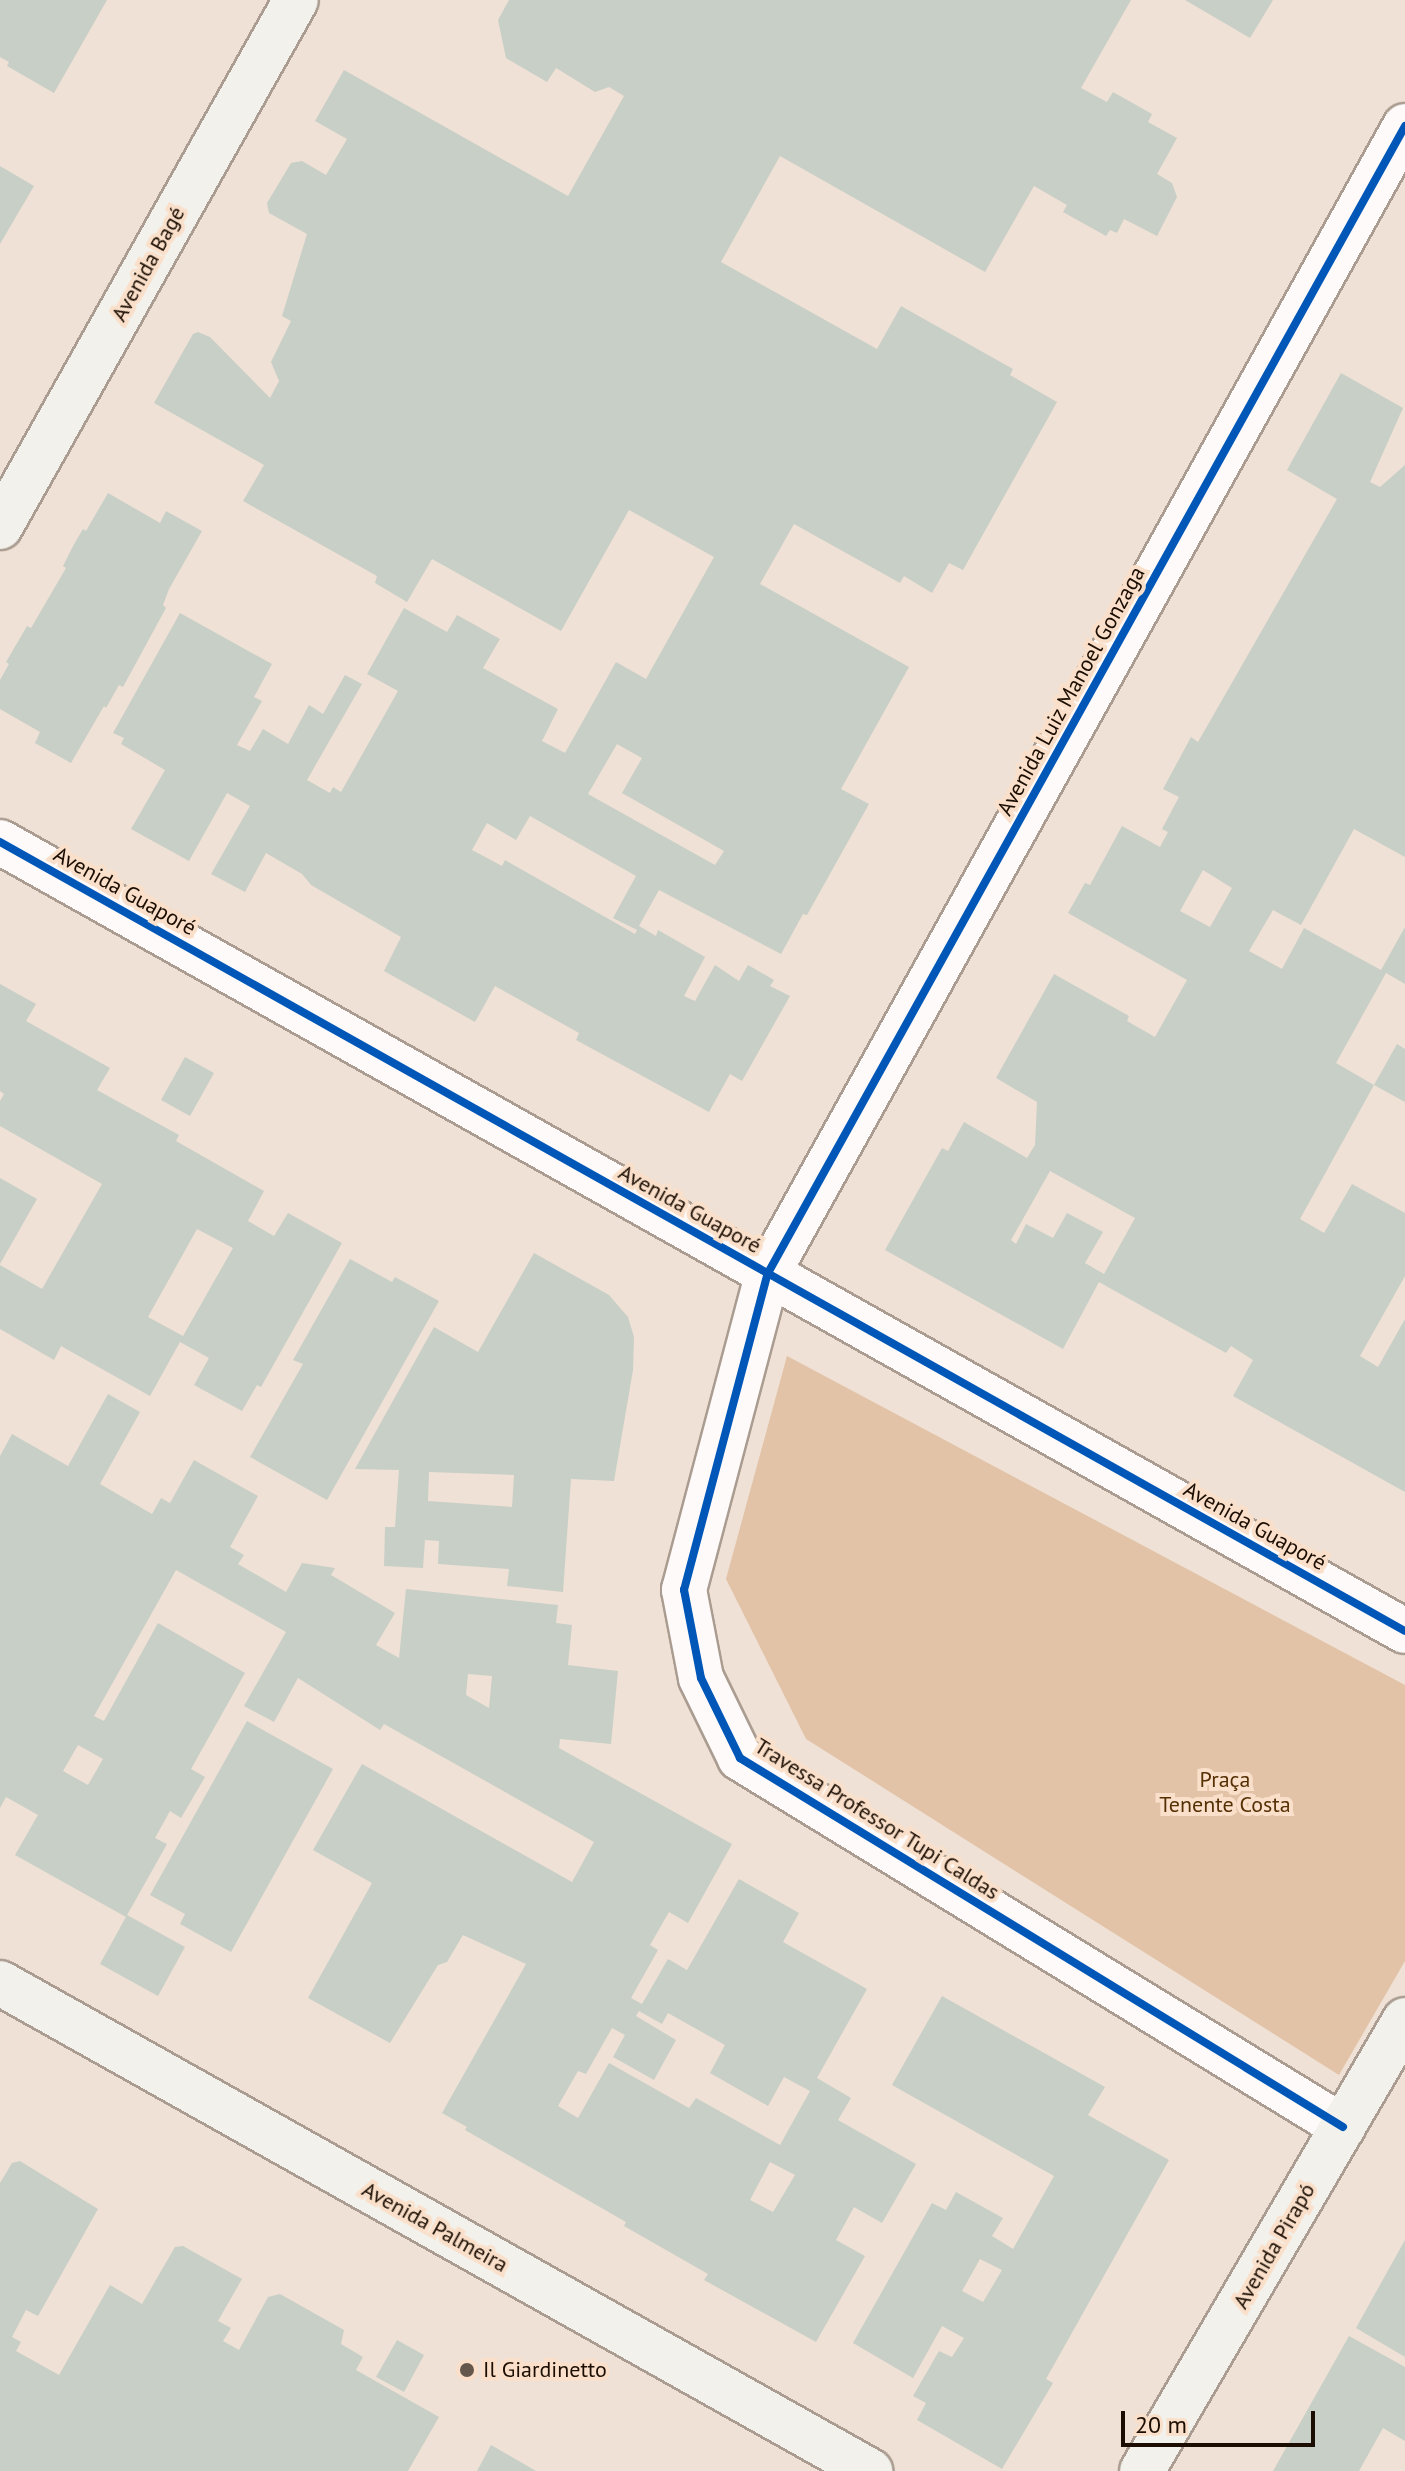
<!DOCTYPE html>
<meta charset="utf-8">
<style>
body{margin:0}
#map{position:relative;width:1405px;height:2471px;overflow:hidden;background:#efe1d5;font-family:"PT Sans",sans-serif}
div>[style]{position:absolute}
.green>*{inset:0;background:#e2c3a7}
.building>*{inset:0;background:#c8cfc7}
.roads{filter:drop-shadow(2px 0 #aa9c90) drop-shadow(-2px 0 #aa9c90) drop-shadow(0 2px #aa9c90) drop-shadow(0 -2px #aa9c90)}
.street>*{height:44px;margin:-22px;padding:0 22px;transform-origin:22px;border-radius:22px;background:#fdfaf9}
.secondary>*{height:44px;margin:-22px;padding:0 22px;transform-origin:22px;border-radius:22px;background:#f2f1ec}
.cycleway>*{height:8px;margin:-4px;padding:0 4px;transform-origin:4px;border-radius:4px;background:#0057b8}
.dots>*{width:22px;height:22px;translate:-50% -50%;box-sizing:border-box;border:4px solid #fae0ca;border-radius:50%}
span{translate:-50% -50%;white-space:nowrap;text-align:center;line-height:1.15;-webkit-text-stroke:8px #fae0ca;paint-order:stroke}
.street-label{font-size:22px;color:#1b0d02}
.park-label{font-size:22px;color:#563005}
.poi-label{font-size:22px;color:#1b0d02}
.left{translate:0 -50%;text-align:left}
.scale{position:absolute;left:1121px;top:2411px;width:194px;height:36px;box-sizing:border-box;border:4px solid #1b0d02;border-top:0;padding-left:10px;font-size:24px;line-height:28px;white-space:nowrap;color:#1b0d02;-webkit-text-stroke:6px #fae0ca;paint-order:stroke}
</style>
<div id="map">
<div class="green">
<i style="clip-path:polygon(787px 1356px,1405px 1685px,1405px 1961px,1339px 2075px,806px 1739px,726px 1579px)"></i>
</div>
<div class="building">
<i style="clip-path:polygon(0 0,107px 0,54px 93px,7px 66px,9px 62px,0 57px)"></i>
<i style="clip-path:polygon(evenodd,509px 0,1131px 0,1081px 88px,1107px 102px,1113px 92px,1152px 114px,1148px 122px,1177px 138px,1157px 174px,1172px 183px,1177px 197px,1157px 236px,1124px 219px,1117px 233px,1110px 230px,1106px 236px,1063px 212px,1067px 205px,1034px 186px,985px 272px,780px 156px,721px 262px,877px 349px,901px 306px,1013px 369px,1010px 375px,1057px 402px,963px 570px,949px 563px,932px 593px,904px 576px,900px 583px,794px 524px,760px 584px,909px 667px,841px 789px,869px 804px,807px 915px,803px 914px,781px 954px,659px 890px,639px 926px,656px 936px,658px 930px,705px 957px,684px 996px,695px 1001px,715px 965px,739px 981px,748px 965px,774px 980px,770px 986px,790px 996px,742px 1081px,730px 1074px,709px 1112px,576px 1040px,579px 1033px,495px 986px,475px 1022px,384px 971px,401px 937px,311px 885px,302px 874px,266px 853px,245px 892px,211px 874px,250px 806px,227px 793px,189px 861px,131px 829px,165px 770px,121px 744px,124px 738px,113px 733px,180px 613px,272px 664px,254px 697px,262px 701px,237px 745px,250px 751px,263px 729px,288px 744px,309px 705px,323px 714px,345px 675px,362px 684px,307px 780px,330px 793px,333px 787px,341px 792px,398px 691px,367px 674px,404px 608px,447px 632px,457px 615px,500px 639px,483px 668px,558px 709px,542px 741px,565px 753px,616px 662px,646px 679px,714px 557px,629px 510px,561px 631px,432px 559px,407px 602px,375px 583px,377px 576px,243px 501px,264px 465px,154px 403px,193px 334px,198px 332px,210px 337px,270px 398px,279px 381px,271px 362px,291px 321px,282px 316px,307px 234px,269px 213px,267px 203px,291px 163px,302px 161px,326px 175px,347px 139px,315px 121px,344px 70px,568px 196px,624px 96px,609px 87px,595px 92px,556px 68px,547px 82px,506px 58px,498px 20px,509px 0,617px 744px,642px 758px,622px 793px,724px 851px,715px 865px,588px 794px,617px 744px,509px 0,530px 816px,636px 876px,613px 918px,637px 930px,635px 934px,505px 860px,502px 866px,472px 850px,487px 823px,516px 840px,530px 816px)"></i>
<i style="clip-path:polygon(1185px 0,1273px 0,1250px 38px)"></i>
<i style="clip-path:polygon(0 166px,34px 186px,0 244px)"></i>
<i style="clip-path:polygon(evenodd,1341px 373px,1403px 408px,1370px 482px,1380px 487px,1405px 465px,1405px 857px,1354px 829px,1301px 925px,1273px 910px,1249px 951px,1282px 969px,1304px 928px,1381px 970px,1405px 927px,1405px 984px,1386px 973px,1336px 1063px,1374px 1085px,1300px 1219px,1324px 1233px,1352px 1184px,1405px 1213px,1405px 1276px,1360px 1356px,1378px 1367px,1405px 1319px,1405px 1492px,1233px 1396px,1253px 1360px,1231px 1346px,1226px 1353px,1099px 1282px,1063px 1349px,885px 1250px,942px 1148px,948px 1151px,964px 1122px,1027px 1158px,1035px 1145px,1037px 1102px,996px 1078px,1054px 974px,1129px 1016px,1127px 1021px,1155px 1037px,1187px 980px,1068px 913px,1085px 883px,1090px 885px,1122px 826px,1160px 847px,1168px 832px,1162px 829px,1179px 797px,1163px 789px,1191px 737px,1198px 742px,1337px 499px,1287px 470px,1341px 373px,1203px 870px,1232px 888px,1210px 927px,1180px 911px,1203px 870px,1341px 373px,1050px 1171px,1135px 1218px,1104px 1274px,1085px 1263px,1103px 1232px,1067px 1213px,1053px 1238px,1026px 1224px,1016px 1244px,1011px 1240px,1050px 1171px)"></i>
<i style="clip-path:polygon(108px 493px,160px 523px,166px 511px,202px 531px,169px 589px,163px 605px,166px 608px,123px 687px,119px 685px,106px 708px,104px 706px,71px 763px,35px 743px,40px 732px,0 709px,0 680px,9px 664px,6px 662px,27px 626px,31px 628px,66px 568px,63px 566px,73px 546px,83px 529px,86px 531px)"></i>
<i style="clip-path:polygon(evenodd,0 984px,36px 1004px,26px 1021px,110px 1068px,97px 1090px,179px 1135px,176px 1141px,264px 1191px,248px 1221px,274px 1236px,288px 1213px,342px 1243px,261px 1387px,257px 1385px,242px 1411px,194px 1385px,209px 1358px,180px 1342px,150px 1396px,61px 1346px,54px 1360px,0 1329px,0 1265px,42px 1289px,102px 1184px,0 1126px,0 1101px,4px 1094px,0 1091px,0 984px,197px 1229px,233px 1248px,183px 1336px,148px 1317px,197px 1229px)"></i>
<i style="clip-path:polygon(1397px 1044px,1405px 1049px,1405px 1102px,1374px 1085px)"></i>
<i style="clip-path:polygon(185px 1057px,214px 1073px,190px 1116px,161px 1100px)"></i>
<i style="clip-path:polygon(0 1178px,37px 1199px,0 1264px)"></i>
<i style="clip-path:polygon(evenodd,534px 1253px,609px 1295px,628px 1317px,634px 1337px,633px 1370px,614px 1481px,571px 1479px,563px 1592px,507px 1586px,509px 1569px,438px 1564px,439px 1541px,425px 1540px,423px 1568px,384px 1566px,385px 1527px,395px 1527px,399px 1470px,355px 1469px,434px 1327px,478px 1352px,534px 1253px,429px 1472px,514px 1475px,512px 1507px,428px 1501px,429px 1472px)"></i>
<i style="clip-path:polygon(350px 1259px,392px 1282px,395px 1277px,439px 1301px,327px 1500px,250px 1457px,303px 1364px,293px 1360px)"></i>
<i style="clip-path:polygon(evenodd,108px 1394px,140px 1412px,100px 1484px,152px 1514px,161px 1498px,170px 1503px,194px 1460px,258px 1496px,230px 1547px,244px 1555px,238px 1564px,286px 1592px,302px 1563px,335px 1568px,331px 1575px,395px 1613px,376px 1645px,399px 1658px,406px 1589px,558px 1605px,556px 1623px,572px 1625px,568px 1665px,618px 1671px,611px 1744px,560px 1739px,559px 1748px,732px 1844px,688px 1923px,669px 1912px,650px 1945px,658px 1950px,631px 1998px,642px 2004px,668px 1959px,687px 1970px,739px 1879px,799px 1913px,783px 1942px,867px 1989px,817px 2078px,851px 2098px,838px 2120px,916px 2164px,882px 2223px,854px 2207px,836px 2240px,865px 2256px,816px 2342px,704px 2280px,708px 2274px,624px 2226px,626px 2222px,465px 2130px,467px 2127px,442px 2113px,526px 1964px,463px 1935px,447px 1962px,438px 1965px,390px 2043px,308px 1998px,372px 1883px,313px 1850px,362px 1764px,572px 1882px,594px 1842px,384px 1724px,380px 1730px,298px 1678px,274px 1722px,244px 1706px,286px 1632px,176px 1570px,94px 1716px,104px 1721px,158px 1623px,245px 1673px,191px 1769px,205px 1777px,181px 1818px,170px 1811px,155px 1838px,167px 1844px,126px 1917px,15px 1855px,38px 1815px,6px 1797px,0 1808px,0 1456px,12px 1434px,68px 1466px,108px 1394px,468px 1674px,492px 1676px,489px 1708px,466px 1695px,468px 1674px,108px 1394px,78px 1745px,103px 1759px,88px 1785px,63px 1771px,78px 1745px,108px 1394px,639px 2011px,662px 2024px,668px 2013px,725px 2045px,710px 2073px,768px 2106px,784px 2077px,810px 2091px,780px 2145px,696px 2098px,689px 2108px,609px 2063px,578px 2118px,558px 2106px,578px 2071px,586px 2074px,612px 2028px,625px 2035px,613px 2057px,654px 2080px,676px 2040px,636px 2016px,639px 2011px,108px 1394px,770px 2162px,795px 2175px,773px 2212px,750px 2200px,770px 2162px)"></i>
<i style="clip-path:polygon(247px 1721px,333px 1769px,231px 1952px,180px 1924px,185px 1914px,150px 1895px)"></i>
<i style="clip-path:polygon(127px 1915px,185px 1947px,158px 1996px,100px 1964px)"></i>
<i style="clip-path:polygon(evenodd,942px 1996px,1105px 2087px,1088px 2115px,1169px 2160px,1046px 2379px,1053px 2383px,1002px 2469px,917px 2420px,926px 2403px,913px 2396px,939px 2351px,952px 2357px,964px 2338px,942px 2326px,913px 2378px,853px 2343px,932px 2203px,946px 2210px,956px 2192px,1003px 2218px,992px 2236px,1013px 2249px,1054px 2176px,892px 2085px,942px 1996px,980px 2259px,1002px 2270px,983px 2302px,962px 2291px,980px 2259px)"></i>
<i style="clip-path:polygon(20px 2161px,98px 2209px,38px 2316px,26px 2310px,12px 2337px,21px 2342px,16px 2351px,59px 2375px,110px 2285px,142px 2304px,175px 2247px,183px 2246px,242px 2279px,218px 2321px,231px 2328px,223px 2341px,239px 2350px,268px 2297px,280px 2294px,344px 2330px,341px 2344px,363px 2357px,356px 2370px,439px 2417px,408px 2471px,0 2471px,0 2183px,12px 2163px)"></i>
<i style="clip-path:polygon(1405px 2240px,1405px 2357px,1356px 2328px)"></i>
<i style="clip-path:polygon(1349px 2336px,1405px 2367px,1405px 2441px,1383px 2428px,1359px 2471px,1273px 2471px)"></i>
<i style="clip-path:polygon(397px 2340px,424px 2355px,404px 2392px,376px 2377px)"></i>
<i style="clip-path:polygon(491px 2445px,536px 2471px,477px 2471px)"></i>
</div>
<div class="roads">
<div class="street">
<i style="left:0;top:842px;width:1611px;rotate:29.32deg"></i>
<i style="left:1343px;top:2127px;width:707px;rotate:-148.54deg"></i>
<i style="left:740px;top:1758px;width:89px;rotate:-116deg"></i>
<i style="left:701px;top:1678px;width:90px;rotate:-100.9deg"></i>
<i style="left:684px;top:1590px;width:328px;rotate:-75.2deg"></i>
<i style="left:768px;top:1273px;width:1312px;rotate:-60.95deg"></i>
</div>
<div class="secondary">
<i style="left:0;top:527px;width:604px;rotate:-60.68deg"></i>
<i style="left:0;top:1983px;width:998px;rotate:29.29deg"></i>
<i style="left:1142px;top:2471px;width:522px;rotate:-59.75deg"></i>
</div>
</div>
<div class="cycleway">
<i style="left:0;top:842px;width:1611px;rotate:29.32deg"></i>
<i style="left:1343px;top:2127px;width:707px;rotate:-148.54deg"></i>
<i style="left:740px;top:1758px;width:89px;rotate:-116deg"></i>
<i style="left:701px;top:1678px;width:90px;rotate:-100.9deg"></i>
<i style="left:684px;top:1590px;width:328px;rotate:-75.2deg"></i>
<i style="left:768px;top:1273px;width:1312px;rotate:-60.95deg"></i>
</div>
<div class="dots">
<i style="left:467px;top:2370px;background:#65574c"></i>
</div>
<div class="street-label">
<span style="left:148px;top:264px;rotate:-61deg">Avenida Bagé</span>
<span style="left:1071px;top:691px;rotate:-61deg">Avenida Luiz Manoel Gonzaga</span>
<span style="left:125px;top:891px;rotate:29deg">Avenida Guaporé</span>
<span style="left:690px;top:1209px;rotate:29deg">Avenida Guaporé</span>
<span style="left:1255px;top:1526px;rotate:29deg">Avenida Guaporé</span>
<span style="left:877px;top:1819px;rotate:32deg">Travessa Professor Tupi Caldas</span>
<span style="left:435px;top:2227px;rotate:29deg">Avenida Palmeira</span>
<span style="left:1274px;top:2246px;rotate:-60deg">Avenida Pirapó</span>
</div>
<div class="park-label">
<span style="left:1225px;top:1792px">Praça<br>Tenente Costa</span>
</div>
<div class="poi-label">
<span class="left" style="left:483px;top:2370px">Il Giardinetto</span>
</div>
<div class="scale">20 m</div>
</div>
